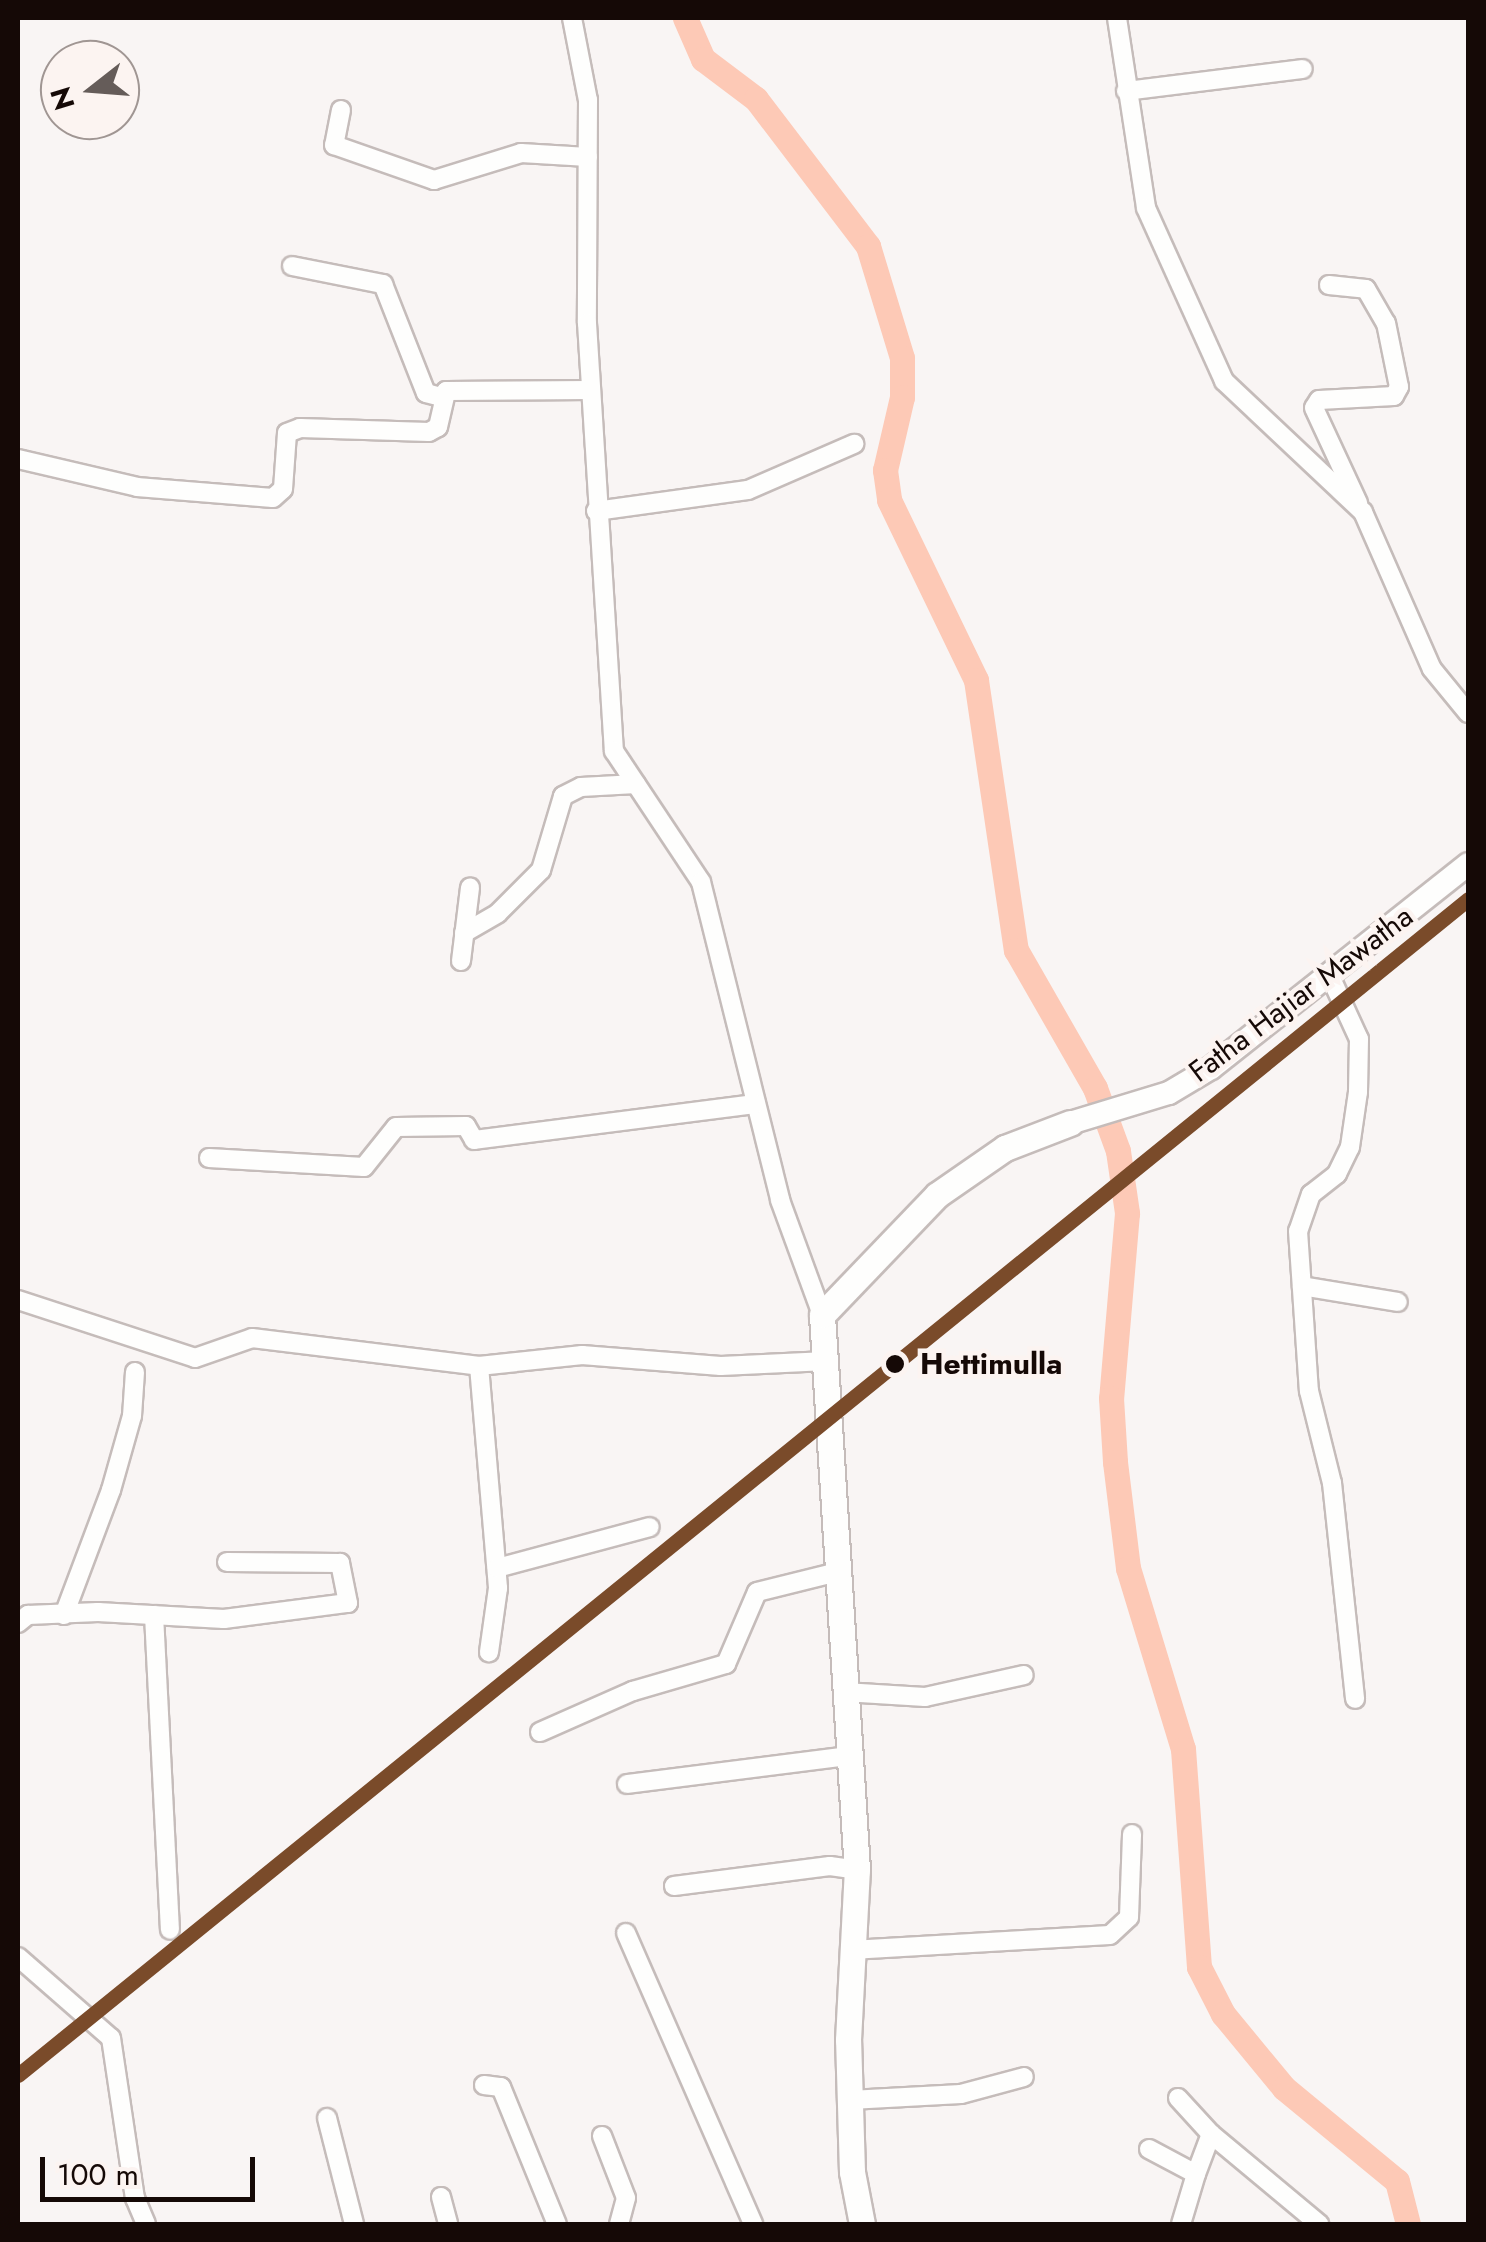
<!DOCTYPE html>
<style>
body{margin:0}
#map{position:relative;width:1486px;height:2242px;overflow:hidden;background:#f9f5f4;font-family:Jost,sans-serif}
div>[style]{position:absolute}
.river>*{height:25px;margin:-12.5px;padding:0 12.5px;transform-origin:12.5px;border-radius:12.5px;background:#fdc9b6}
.roads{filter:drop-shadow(2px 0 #c5bcba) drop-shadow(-2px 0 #c5bcba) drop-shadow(0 2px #c5bcba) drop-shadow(0 -2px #c5bcba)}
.minor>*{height:18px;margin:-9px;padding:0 9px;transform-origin:9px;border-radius:9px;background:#fefefd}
.tertiary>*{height:22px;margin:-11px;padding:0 11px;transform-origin:11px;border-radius:11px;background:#fefefd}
.secondary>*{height:25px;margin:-12.5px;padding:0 12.5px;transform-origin:12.5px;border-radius:12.5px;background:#fefefd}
.rail-1>*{height:15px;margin:-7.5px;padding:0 7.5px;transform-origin:7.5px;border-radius:7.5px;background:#7a4b2a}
.dots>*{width:28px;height:28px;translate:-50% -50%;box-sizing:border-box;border:5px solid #fcf4f1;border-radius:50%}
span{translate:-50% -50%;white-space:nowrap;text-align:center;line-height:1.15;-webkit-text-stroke:9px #fcf4f1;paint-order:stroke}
.street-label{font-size:30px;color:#150906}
.stop-label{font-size:30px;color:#150906;font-weight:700}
.left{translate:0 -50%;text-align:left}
.frame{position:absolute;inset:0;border:20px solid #150906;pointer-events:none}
.north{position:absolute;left:40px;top:40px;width:100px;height:100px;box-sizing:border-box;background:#fcf4f1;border:2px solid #a09693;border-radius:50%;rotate:253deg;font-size:28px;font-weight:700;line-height:40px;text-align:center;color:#150906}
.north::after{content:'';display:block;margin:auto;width:35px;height:45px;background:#655c59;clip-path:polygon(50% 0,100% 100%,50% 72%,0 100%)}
.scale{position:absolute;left:40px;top:2157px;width:215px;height:45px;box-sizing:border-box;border:5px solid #150906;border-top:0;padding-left:12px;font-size:30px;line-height:35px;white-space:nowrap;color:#150906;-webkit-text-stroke:8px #fcf4f1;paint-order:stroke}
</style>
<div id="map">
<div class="river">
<i style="left:685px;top:18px;width:45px;rotate:66.3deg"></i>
<i style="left:703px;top:59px;width:66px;rotate:37deg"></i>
<i style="left:756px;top:99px;width:185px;rotate:52.7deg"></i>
<i style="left:868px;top:246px;width:117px;rotate:73.1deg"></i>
<i style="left:902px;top:358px;width:39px;rotate:90deg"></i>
<i style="left:902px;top:397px;width:75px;rotate:103.1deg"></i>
<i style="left:885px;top:470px;width:30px;rotate:82deg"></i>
<i style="left:889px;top:500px;width:200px;rotate:64.2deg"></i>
<i style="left:976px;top:680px;width:273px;rotate:81.6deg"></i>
<i style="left:1016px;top:950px;width:159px;rotate:60.2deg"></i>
<i style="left:1095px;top:1088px;width:67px;rotate:69.9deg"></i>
<i style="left:1118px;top:1151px;width:63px;rotate:81.7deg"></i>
<i style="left:1127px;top:1213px;width:186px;rotate:94.9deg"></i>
<i style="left:1111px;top:1398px;width:64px;rotate:86.4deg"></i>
<i style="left:1115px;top:1462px;width:107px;rotate:83deg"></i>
<i style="left:1128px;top:1568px;width:189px;rotate:73.1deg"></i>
<i style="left:1183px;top:1749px;width:219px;rotate:85.8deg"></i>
<i style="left:1199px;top:1967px;width:53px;rotate:62.9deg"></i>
<i style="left:1223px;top:2014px;width:96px;rotate:50.5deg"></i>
<i style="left:1284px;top:2088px;width:146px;rotate:39.5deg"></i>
<i style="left:1397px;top:2181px;width:44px;rotate:75.7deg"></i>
</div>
<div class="roads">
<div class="minor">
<i style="left:572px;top:18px;width:84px;rotate:79deg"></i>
<i style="left:588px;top:100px;width:223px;rotate:90.3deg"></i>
<i style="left:587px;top:323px;width:429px;rotate:86.4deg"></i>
<i style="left:614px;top:751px;width:157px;rotate:56.4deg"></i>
<i style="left:701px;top:882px;width:328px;rotate:76deg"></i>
<i style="left:780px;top:1200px;width:122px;rotate:69.9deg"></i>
<i style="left:1117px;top:18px;width:192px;rotate:81.3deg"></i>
<i style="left:1146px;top:208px;width:190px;rotate:65.7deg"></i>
<i style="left:1224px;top:381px;width:191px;rotate:43.3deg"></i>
<i style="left:1363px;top:512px;width:171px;rotate:66.3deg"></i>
<i style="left:1432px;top:669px;width:57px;rotate:50.7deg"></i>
<i style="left:1126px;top:91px;width:178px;rotate:-7.1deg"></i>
<i style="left:341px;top:110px;width:36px;rotate:101deg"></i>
<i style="left:334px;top:145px;width:106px;rotate:19.3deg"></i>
<i style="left:434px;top:180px;width:91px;rotate:-17.2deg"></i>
<i style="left:521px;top:153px;width:67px;rotate:3.4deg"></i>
<i style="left:292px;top:266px;width:93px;rotate:11.2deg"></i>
<i style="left:383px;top:284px;width:117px;rotate:68.5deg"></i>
<i style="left:426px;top:393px;width:16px;rotate:15deg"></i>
<i style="left:1329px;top:285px;width:37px;rotate:6deg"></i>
<i style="left:1366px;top:289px;width:39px;rotate:60deg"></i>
<i style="left:1386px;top:323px;width:65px;rotate:78.5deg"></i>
<i style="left:1399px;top:387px;width:10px;rotate:119deg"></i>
<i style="left:1394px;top:396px;width:75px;rotate:176.9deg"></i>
<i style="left:1319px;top:400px;width:9px;rotate:122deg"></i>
<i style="left:1314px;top:408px;width:105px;rotate:65.1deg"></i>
<i style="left:18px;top:459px;width:122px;rotate:13.2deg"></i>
<i style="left:137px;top:487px;width:136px;rotate:4.6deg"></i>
<i style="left:273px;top:498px;width:13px;rotate:-42deg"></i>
<i style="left:283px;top:489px;width:56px;rotate:-85.9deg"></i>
<i style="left:287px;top:433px;width:14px;rotate:-21deg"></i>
<i style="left:300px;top:428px;width:129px;rotate:1.8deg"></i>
<i style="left:429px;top:432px;width:10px;rotate:-29deg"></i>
<i style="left:438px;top:427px;width:37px;rotate:-77deg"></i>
<i style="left:446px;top:391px;width:144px;rotate:-0.4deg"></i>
<i style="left:596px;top:511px;width:153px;rotate:-7.9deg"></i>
<i style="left:748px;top:490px;width:116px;rotate:-23.5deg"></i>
<i style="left:464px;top:933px;width:39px;rotate:-30deg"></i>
<i style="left:498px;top:913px;width:61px;rotate:-45deg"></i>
<i style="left:541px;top:870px;width:77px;rotate:-73.4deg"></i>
<i style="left:563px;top:796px;width:20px;rotate:-27deg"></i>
<i style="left:581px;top:787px;width:55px;rotate:-3.1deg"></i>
<i style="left:461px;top:961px;width:74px;rotate:-83deg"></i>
<i style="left:1330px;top:976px;width:69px;rotate:65.3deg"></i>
<i style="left:1359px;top:1039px;width:53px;rotate:91.1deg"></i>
<i style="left:1358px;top:1092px;width:56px;rotate:98.3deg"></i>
<i style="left:1350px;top:1147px;width:30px;rotate:116deg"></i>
<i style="left:1337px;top:1174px;width:33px;rotate:142deg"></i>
<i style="left:1311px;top:1194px;width:39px;rotate:109deg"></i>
<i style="left:1298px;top:1231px;width:160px;rotate:86.1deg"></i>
<i style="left:1309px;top:1391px;width:95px;rotate:76deg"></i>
<i style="left:1332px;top:1483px;width:217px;rotate:83.9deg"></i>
<i style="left:209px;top:1158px;width:155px;rotate:3.3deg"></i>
<i style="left:364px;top:1167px;width:51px;rotate:-51.3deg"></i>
<i style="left:396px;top:1127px;width:70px;rotate:-0.8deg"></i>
<i style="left:466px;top:1126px;width:16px;rotate:60deg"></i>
<i style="left:474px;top:1140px;width:284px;rotate:-7.3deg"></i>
<i style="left:1302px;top:1286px;width:97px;rotate:9.5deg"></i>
<i style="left:18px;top:1300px;width:186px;rotate:18.1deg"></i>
<i style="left:195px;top:1358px;width:60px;rotate:-19.3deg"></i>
<i style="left:252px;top:1338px;width:229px;rotate:7deg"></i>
<i style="left:479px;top:1366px;width:104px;rotate:-6.1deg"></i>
<i style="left:582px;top:1355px;width:139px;rotate:4.5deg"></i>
<i style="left:721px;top:1366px;width:106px;rotate:-2.7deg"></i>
<i style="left:479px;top:1366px;width:223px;rotate:85.1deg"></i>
<i style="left:498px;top:1588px;width:65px;rotate:98deg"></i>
<i style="left:497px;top:1568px;width:158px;rotate:-15deg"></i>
<i style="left:64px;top:1615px;width:134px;rotate:-69.4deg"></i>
<i style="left:111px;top:1490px;width:77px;rotate:-74.2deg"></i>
<i style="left:132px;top:1416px;width:44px;rotate:-86.1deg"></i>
<i style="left:154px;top:1615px;width:315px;rotate:87.1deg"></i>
<i style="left:18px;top:1623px;width:13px;rotate:-39deg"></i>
<i style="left:28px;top:1615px;width:70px;rotate:-2.5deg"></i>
<i style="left:98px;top:1612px;width:126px;rotate:3.2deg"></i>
<i style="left:224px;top:1619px;width:125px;rotate:-7.4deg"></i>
<i style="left:348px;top:1603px;width:41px;rotate:-101.3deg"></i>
<i style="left:340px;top:1563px;width:113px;rotate:-179.5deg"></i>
<i style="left:844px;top:1692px;width:81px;rotate:3.5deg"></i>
<i style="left:925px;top:1697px;width:101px;rotate:-12.5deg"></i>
<i style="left:540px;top:1732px;width:102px;rotate:-23.8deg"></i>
<i style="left:633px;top:1691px;width:97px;rotate:-16.2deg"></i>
<i style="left:726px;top:1664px;width:78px;rotate:-66.7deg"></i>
<i style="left:757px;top:1592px;width:82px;rotate:-14deg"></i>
<i style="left:627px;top:1784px;width:223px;rotate:-7.2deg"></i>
<i style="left:674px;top:1886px;width:157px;rotate:-7.3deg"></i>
<i style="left:830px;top:1866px;width:27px;rotate:8deg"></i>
<i style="left:626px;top:1933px;width:318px;rotate:66.4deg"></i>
<i style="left:851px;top:1950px;width:259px;rotate:-3.3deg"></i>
<i style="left:1110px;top:1935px;width:26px;rotate:-43deg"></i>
<i style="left:1129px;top:1917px;width:83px;rotate:-87.9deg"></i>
<i style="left:18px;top:1957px;width:123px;rotate:41.1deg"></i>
<i style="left:111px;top:2038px;width:162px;rotate:81.5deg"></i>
<i style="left:135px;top:2198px;width:28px;rotate:67deg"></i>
<i style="left:484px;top:2085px;width:17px;rotate:7deg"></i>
<i style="left:501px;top:2087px;width:148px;rotate:67.8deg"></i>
<i style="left:1178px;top:2098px;width:49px;rotate:47.5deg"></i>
<i style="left:1211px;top:2134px;width:43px;rotate:110.6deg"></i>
<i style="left:850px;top:2100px;width:111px;rotate:-3.1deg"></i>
<i style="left:961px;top:2094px;width:65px;rotate:-15.1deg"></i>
<i style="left:327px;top:2118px;width:109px;rotate:75.7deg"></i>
<i style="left:1211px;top:2134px;width:141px;rotate:39.8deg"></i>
<i style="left:602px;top:2136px;width:66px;rotate:68.8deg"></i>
<i style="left:626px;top:2198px;width:27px;rotate:105deg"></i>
<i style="left:1149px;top:2149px;width:53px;rotate:28deg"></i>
<i style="left:1196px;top:2174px;width:52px;rotate:106.7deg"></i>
<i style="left:441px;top:2197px;width:28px;rotate:75deg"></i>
</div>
<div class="tertiary">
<i style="left:1070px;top:1123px;width:103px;rotate:-16.9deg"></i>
<i style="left:1169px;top:1093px;width:49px;rotate:-30.8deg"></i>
<i style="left:1211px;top:1068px;width:328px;rotate:-38.4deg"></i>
</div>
<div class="secondary">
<i style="left:862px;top:2224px;width:53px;rotate:-100.9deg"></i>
<i style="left:852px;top:2172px;width:132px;rotate:-91.7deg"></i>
<i style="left:848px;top:2040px;width:170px;rotate:-87deg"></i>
<i style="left:857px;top:1870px;width:556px;rotate:-93.61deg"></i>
<i style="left:822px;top:1315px;width:166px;rotate:-46.2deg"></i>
<i style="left:937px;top:1195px;width:83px;rotate:-34.7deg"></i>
<i style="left:1005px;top:1148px;width:70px;rotate:-21deg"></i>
</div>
</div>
<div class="rail-1">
<i style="left:18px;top:2075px;width:1867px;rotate:-39.04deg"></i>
</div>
<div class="dots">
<i style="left:895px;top:1364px;background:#150906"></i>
</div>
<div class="street-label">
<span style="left:1301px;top:994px;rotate:-37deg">Fatha Hajiar Mawatha</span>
</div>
<div class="stop-label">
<span class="left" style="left:920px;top:1364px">Hettimulla</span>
</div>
<div class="frame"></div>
<div class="north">N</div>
<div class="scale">100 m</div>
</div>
